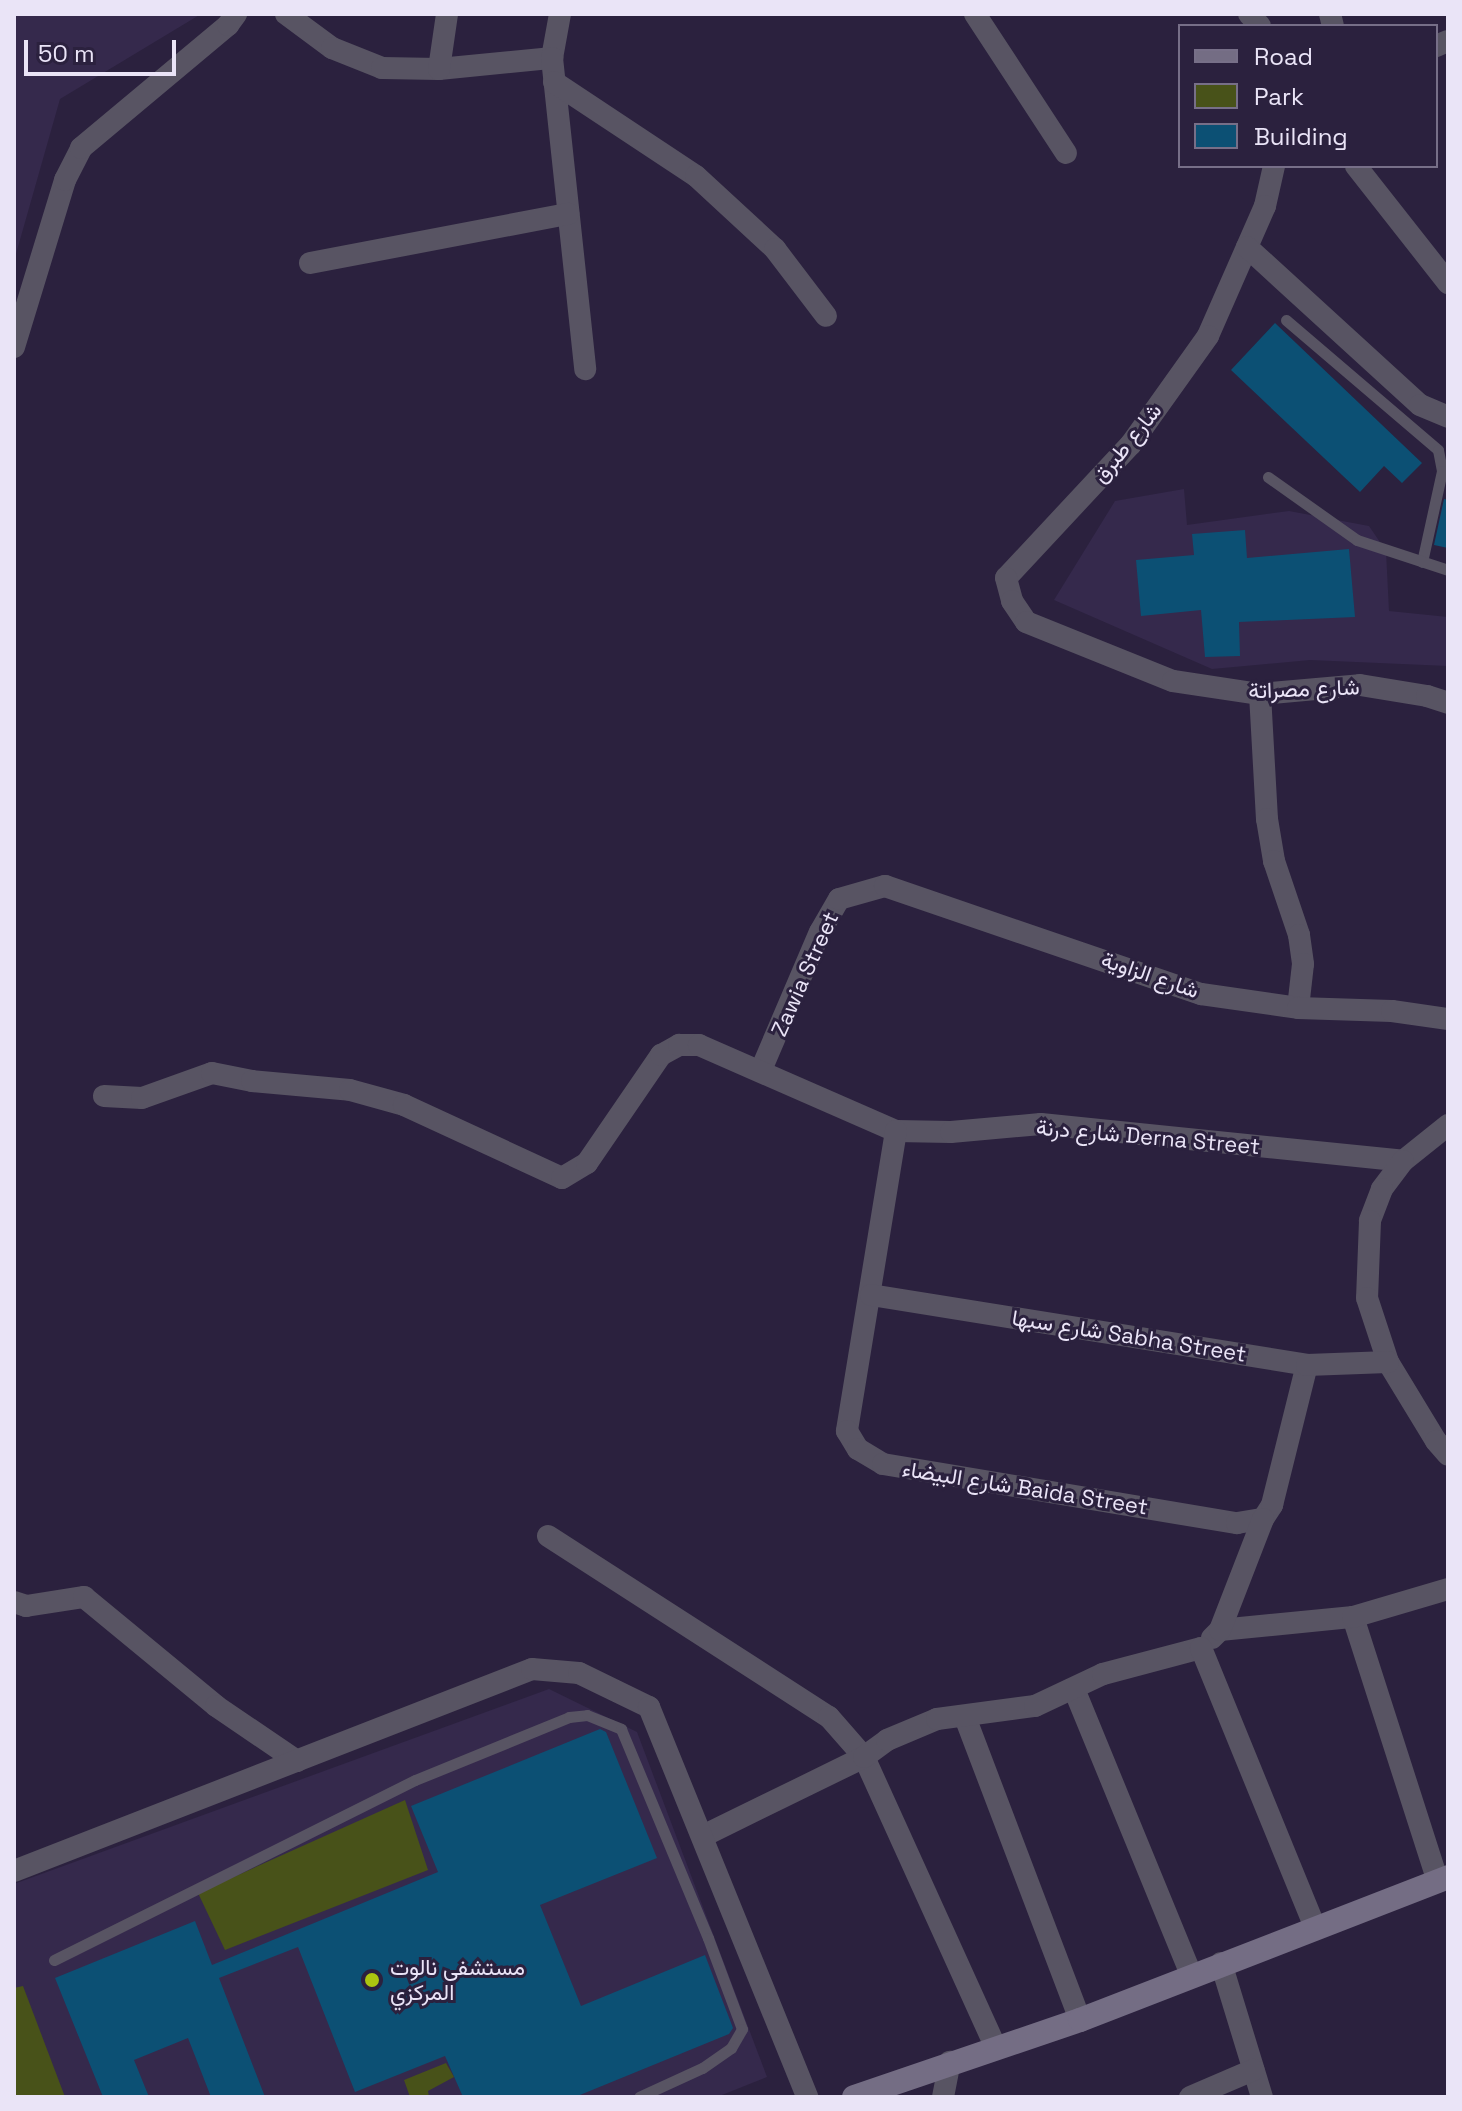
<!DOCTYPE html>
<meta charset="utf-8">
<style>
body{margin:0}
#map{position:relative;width:1462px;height:2111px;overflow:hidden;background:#2b213e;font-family:"Space Grotesk",Vazirmatn,sans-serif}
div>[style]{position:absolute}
.built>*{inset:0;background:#35294c}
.green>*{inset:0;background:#485219}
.building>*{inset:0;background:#0c5074}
.service>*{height:11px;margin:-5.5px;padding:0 5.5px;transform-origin:5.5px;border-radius:5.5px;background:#585463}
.minor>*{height:22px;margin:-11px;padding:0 11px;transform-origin:11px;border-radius:11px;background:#585463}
.secondary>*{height:24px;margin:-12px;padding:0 12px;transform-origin:12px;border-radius:12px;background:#746d84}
.dots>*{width:22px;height:22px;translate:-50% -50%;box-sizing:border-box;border:4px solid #2b213e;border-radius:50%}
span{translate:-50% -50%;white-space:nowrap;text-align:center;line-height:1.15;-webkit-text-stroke:6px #2b213e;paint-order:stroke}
.street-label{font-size:22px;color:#eae4f7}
.poi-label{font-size:22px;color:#eae4f7}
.left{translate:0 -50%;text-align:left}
.frame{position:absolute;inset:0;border:16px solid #eae4f7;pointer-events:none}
.legend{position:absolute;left:1178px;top:24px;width:260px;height:144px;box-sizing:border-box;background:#2b213e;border:2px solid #776f88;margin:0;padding:10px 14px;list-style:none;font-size:24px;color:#eae4f7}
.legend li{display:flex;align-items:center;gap:16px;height:40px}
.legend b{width:40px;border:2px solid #776f88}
.scale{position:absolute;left:24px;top:40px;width:152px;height:36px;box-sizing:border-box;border:4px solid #eae4f7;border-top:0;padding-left:10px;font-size:24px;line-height:28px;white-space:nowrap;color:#eae4f7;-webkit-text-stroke:6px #2b213e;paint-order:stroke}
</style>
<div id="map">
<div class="built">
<i style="clip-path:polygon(14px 14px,201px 14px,60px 99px,14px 261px)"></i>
<i style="clip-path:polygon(1184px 489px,1187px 525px,1289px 511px,1369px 526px,1386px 551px,1389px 611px,1448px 617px,1448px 666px,1310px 660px,1212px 669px,1054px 600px,1115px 501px)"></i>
<i style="clip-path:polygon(549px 1689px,637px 1732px,767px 2077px,717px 2097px,14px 2097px,14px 1884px)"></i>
</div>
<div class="green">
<i style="clip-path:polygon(405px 1800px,428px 1870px,225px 1950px,198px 1893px)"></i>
<i style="clip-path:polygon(23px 1986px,65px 2097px,14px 2097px,14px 1988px)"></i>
<i style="clip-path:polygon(446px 2063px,454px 2077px,428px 2091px,429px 2097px,410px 2097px,404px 2080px)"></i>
</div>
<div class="building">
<i style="clip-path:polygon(1275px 323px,1422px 463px,1402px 483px,1384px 466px,1360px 492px,1231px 370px)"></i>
<i style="clip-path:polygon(1444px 499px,1448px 500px,1448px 548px,1434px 545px)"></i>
<i style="clip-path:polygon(1245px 530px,1247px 558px,1349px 549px,1355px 617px,1239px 622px,1240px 656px,1205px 657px,1201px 610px,1141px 616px,1136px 560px,1194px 555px,1192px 534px)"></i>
<i style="clip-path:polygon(600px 1729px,606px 1732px,657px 1858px,540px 1905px,581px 2006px,705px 1955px,733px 2028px,729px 2034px,575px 2097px,463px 2097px,445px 2056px,355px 2092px,298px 1947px,219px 1978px,265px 2097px,211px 2097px,188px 2038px,134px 2060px,149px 2097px,103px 2097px,55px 1978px,195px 1921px,212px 1965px,438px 1872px,411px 1806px)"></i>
</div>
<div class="service">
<i style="left:1286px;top:320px;width:200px;rotate:40.5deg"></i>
<i style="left:1438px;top:450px;width:21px;rotate:79deg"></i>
<i style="left:1442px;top:471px;width:93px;rotate:102.4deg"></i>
<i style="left:1268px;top:477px;width:109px;rotate:35.3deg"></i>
<i style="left:1357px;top:540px;width:96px;rotate:18.2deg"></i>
<i style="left:54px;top:1960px;width:403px;rotate:-26.5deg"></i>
<i style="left:415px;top:1780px;width:166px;rotate:-22.2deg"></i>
<i style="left:569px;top:1717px;width:18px;rotate:-6deg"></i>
<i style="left:587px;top:1715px;width:37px;rotate:22deg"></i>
<i style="left:621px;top:1729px;width:226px;rotate:67.4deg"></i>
<i style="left:708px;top:1938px;width:97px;rotate:69.5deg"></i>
<i style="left:742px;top:2029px;width:22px;rotate:120deg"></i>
<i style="left:731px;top:2048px;width:35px;rotate:145deg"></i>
<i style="left:702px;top:2068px;width:69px;rotate:155.3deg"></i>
</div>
<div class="minor">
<i style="left:286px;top:14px;width:57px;rotate:36.5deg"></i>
<i style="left:332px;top:48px;width:54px;rotate:21.8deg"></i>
<i style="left:382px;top:68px;width:57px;rotate:1deg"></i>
<i style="left:439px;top:69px;width:114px;rotate:-5.6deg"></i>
<i style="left:560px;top:14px;width:45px;rotate:100.3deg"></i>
<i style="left:552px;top:58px;width:313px;rotate:83.9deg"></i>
<i style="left:975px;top:14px;width:166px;rotate:56.8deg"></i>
<i style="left:1249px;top:14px;width:16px;rotate:47deg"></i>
<i style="left:1330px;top:14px;width:12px;rotate:76deg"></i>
<i style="left:1436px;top:46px;width:13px;rotate:-23deg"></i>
<i style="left:439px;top:69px;width:56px;rotate:-81.7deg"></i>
<i style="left:554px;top:82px;width:170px;rotate:33.5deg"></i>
<i style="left:696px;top:176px;width:108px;rotate:42.7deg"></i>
<i style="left:775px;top:249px;width:84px;rotate:52.7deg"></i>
<i style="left:1274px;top:166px;width:41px;rotate:102.7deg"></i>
<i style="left:1265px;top:206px;width:142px;rotate:113.7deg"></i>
<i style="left:1208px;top:336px;width:133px;rotate:125.5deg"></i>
<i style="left:1131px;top:444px;width:183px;rotate:133deg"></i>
<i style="left:1006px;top:578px;width:24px;rotate:75deg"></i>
<i style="left:1012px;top:601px;width:25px;rotate:56deg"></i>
<i style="left:1026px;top:622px;width:158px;rotate:21.9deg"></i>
<i style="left:1173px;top:681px;width:88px;rotate:8.5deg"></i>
<i style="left:1260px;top:694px;width:100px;rotate:-5.1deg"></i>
<i style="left:1360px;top:685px;width:68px;rotate:9.3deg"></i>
<i style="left:1427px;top:696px;width:22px;rotate:18deg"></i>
<i style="left:1356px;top:166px;width:149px;rotate:51.8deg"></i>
<i style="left:1247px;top:247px;width:234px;rotate:42.4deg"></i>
<i style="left:1420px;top:405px;width:30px;rotate:23deg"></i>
<i style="left:310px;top:263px;width:263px;rotate:-10.8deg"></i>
<i style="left:14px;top:347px;width:175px;rotate:-73deg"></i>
<i style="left:65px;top:180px;width:36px;rotate:-63deg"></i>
<i style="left:81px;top:148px;width:192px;rotate:-39.9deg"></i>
<i style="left:228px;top:25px;width:14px;rotate:-54deg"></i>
<i style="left:1260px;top:694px;width:125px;rotate:86.8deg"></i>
<i style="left:1267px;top:819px;width:43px;rotate:80.5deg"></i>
<i style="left:1274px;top:861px;width:78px;rotate:71.3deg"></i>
<i style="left:1299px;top:935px;width:29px;rotate:82deg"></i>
<i style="left:1303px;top:964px;width:44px;rotate:96.5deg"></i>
<i style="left:761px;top:1070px;width:150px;rotate:-66.9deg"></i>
<i style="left:820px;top:932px;width:38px;rotate:-60deg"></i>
<i style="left:839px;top:899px;width:48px;rotate:-15.8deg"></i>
<i style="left:885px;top:886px;width:334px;rotate:18.9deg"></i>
<i style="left:1201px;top:994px;width:98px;rotate:8.2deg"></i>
<i style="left:1298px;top:1008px;width:94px;rotate:1.8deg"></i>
<i style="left:1392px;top:1011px;width:57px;rotate:8.1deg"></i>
<i style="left:104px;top:1096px;width:38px;rotate:3deg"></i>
<i style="left:142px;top:1098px;width:74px;rotate:-19.7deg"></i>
<i style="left:212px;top:1073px;width:41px;rotate:11.3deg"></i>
<i style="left:252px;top:1081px;width:98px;rotate:5.2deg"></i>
<i style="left:350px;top:1090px;width:56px;rotate:15.5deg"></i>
<i style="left:404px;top:1105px;width:174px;rotate:24.8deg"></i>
<i style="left:562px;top:1178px;width:29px;rotate:-31deg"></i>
<i style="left:587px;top:1163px;width:131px;rotate:-55.6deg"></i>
<i style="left:661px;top:1055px;width:21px;rotate:-29deg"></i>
<i style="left:679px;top:1045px;width:20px"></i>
<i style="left:699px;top:1045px;width:215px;rotate:23.6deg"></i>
<i style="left:896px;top:1131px;width:55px;rotate:1deg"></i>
<i style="left:951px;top:1132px;width:90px;rotate:-5.1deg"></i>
<i style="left:1041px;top:1124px;width:364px;rotate:5.8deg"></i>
<i style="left:1448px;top:1125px;width:58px;rotate:141.3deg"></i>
<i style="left:1403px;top:1161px;width:35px;rotate:127deg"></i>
<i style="left:1382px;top:1189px;width:34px;rotate:111deg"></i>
<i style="left:1370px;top:1221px;width:77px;rotate:92.2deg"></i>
<i style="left:1367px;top:1298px;width:67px;rotate:71.8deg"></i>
<i style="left:1388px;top:1362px;width:92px;rotate:58.7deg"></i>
<i style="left:1436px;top:1441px;width:18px;rotate:49deg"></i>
<i style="left:896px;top:1131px;width:304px;rotate:99.3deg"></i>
<i style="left:847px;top:1431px;width:21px;rotate:59deg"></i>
<i style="left:858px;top:1449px;width:29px;rotate:31deg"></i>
<i style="left:883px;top:1464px;width:359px;rotate:9.5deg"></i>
<i style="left:1237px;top:1523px;width:26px;rotate:-9deg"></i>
<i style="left:1263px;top:1519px;width:17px;rotate:-57deg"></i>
<i style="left:1272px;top:1505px;width:144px;rotate:-76deg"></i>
<i style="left:871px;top:1295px;width:442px;rotate:9.1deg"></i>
<i style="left:1307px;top:1365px;width:81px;rotate:-2.1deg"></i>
<i style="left:548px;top:1536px;width:334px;rotate:32.8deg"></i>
<i style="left:829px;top:1717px;width:53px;rotate:48.8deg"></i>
<i style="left:864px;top:1757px;width:320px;rotate:65.6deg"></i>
<i style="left:14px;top:1602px;width:13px;rotate:18deg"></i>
<i style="left:26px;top:1606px;width:59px;rotate:-8.8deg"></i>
<i style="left:84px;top:1597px;width:171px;rotate:39.5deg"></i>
<i style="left:216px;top:1706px;width:98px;rotate:34.2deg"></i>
<i style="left:1353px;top:1617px;width:277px;rotate:72.2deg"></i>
<i style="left:1220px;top:1630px;width:134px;rotate:-5.6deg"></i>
<i style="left:1353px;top:1617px;width:99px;rotate:-16.4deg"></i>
<i style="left:1212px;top:1638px;width:11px;rotate:-45deg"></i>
<i style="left:1220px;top:1630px;width:119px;rotate:-68.8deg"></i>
<i style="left:1074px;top:1689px;width:308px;rotate:67.7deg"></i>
<i style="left:965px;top:1717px;width:324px;rotate:69.2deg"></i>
<i style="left:703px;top:1836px;width:179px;rotate:-26.1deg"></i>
<i style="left:864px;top:1757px;width:29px;rotate:-36deg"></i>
<i style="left:887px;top:1740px;width:54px;rotate:-22.8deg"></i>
<i style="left:937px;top:1719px;width:99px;rotate:-7.6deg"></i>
<i style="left:1035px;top:1706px;width:75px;rotate:-25.2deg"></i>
<i style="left:1103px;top:1674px;width:101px;rotate:-14.9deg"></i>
<i style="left:1201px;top:1648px;width:301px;rotate:67.8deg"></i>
<i style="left:14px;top:1871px;width:556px;rotate:-21.3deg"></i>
<i style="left:532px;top:1669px;width:47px;rotate:4.9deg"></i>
<i style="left:579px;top:1673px;width:78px;rotate:25.9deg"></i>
<i style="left:649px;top:1707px;width:421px;rotate:67.9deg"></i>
<i style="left:1221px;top:1963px;width:140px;rotate:73deg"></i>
<i style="left:943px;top:2097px;width:36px;rotate:-79deg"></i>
<i style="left:1190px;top:2097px;width:69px;rotate:-23.2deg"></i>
</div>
<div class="secondary">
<i style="left:854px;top:2097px;width:239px;rotate:-18.8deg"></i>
<i style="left:1080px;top:2020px;width:395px;rotate:-21.2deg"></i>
</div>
<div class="dots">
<i style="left:372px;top:1980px;background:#acc610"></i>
</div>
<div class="street-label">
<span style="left:1127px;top:443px;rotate:-51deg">شارع طبرق</span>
<span style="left:1304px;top:689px;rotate:-2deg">شارع مصراتة</span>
<span style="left:805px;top:974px;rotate:-66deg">Zawia Street</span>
<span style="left:1150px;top:975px;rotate:19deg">شارع الزاوية</span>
<span style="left:1148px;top:1137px;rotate:5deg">شارع درنة Derna Street</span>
<span style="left:1129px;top:1336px;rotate:9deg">شارع سبها Sabha Street</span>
<span style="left:1025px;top:1488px;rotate:9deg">شارع البيضاء Baida Street</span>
</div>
<div class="poi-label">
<span class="left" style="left:390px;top:1980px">مستشفى نالوت<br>المركزي</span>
</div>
<div class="frame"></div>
<ul class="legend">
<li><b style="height:10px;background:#746d84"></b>Road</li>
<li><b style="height:22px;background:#485219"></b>Park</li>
<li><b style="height:22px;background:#0c5074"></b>Building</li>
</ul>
<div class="scale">50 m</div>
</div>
